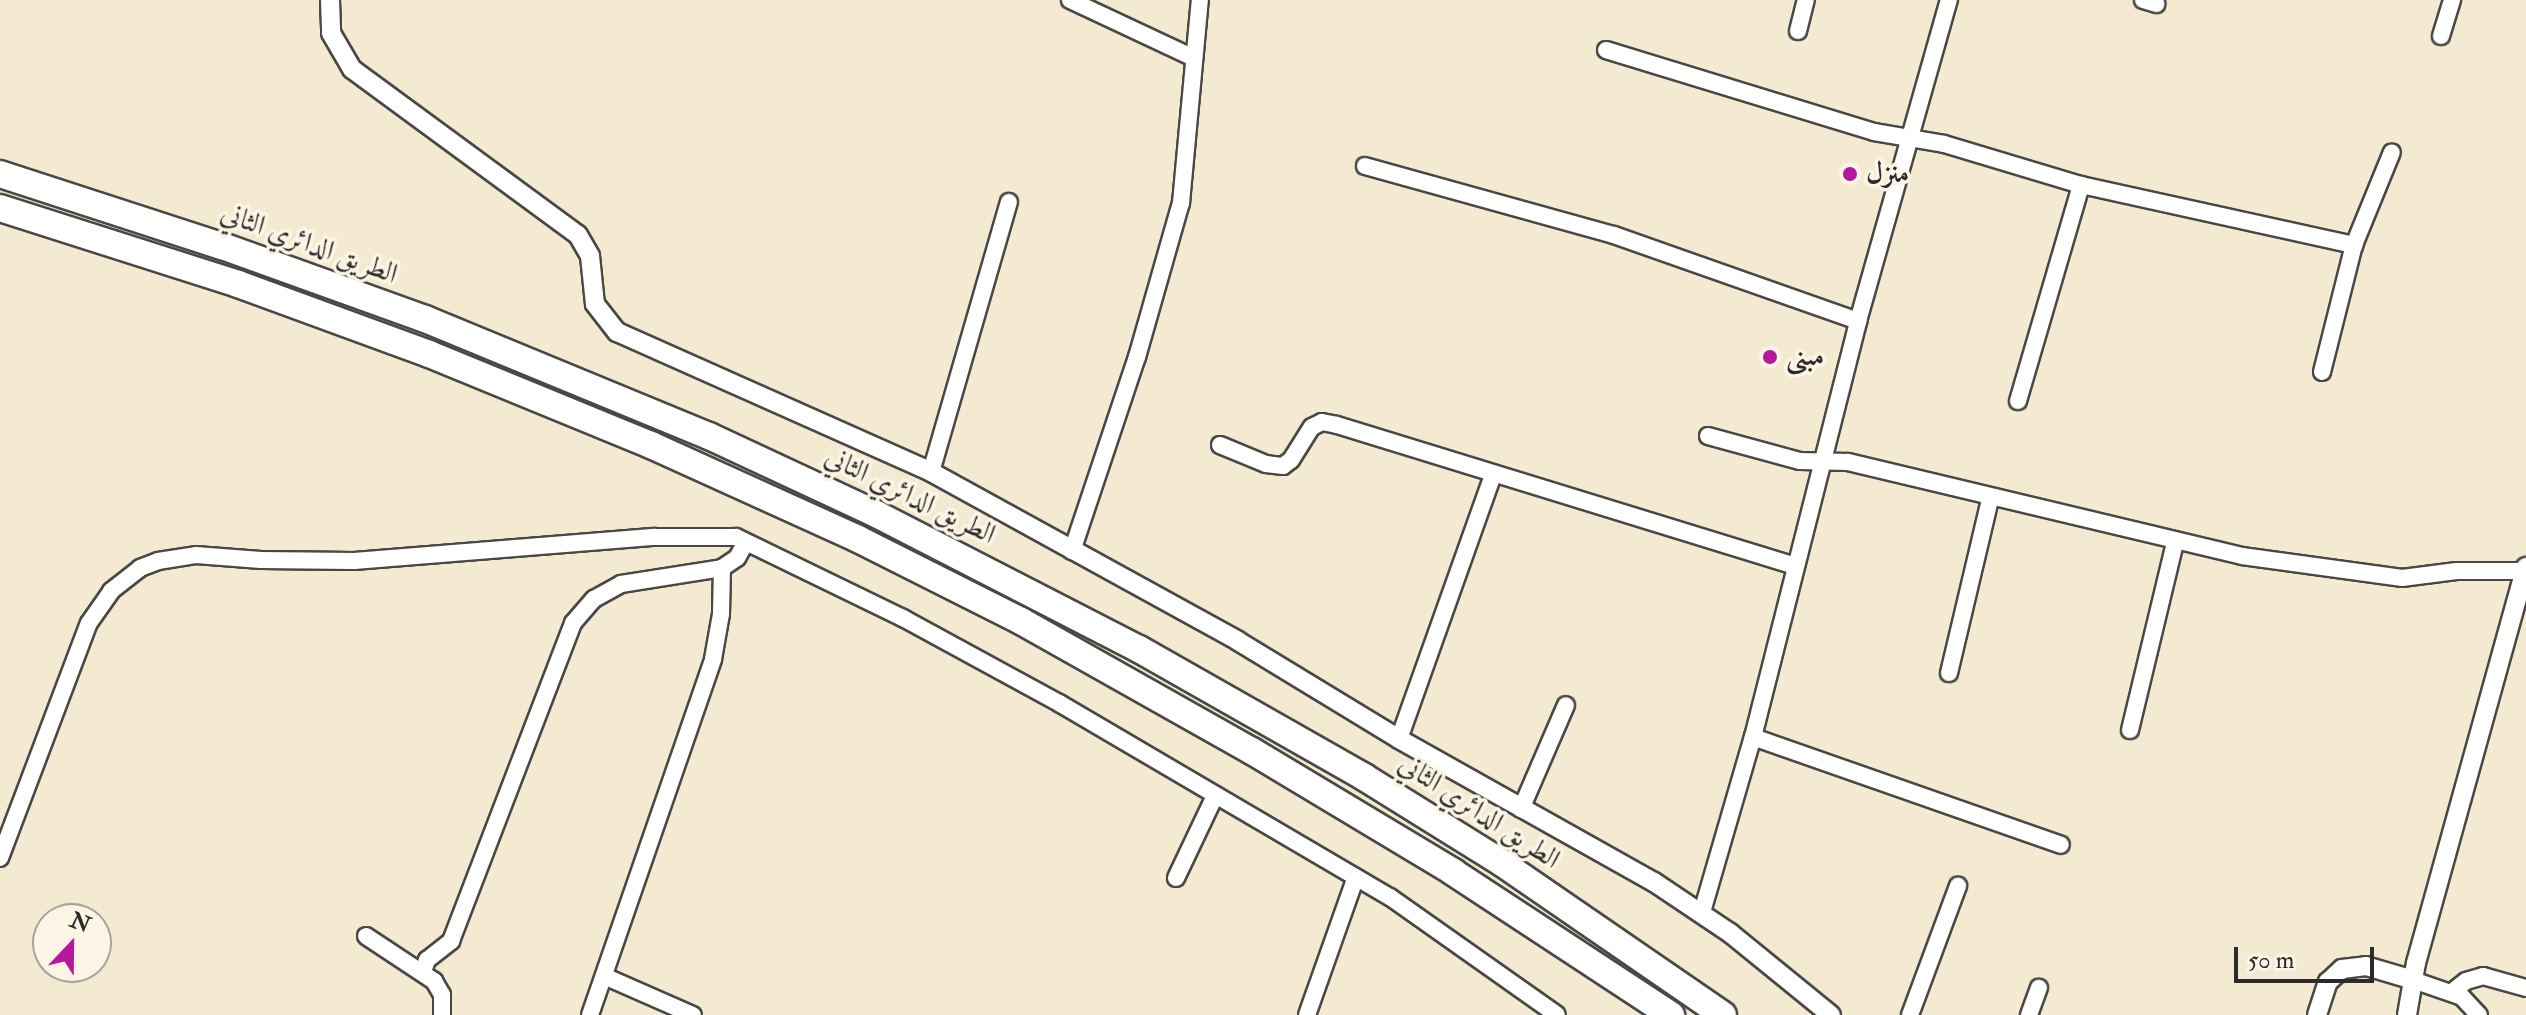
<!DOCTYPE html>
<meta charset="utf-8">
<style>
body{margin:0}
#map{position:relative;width:2526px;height:1015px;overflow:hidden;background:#f3ead1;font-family:"IM FELL Double Pica",Amiri,serif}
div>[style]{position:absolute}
.roads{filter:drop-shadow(2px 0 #494844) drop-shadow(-2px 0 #494844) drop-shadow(0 2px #494844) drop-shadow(0 -2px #494844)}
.minor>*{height:16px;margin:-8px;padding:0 8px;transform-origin:8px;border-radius:8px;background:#fff}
.tertiary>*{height:18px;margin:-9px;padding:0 9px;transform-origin:9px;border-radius:9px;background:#fff}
.trunk>*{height:26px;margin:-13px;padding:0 13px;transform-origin:13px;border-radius:13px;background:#fff}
.dots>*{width:22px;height:22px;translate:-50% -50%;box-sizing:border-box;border:4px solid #fcf5e5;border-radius:50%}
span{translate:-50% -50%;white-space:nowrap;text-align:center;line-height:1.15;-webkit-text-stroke:7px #fcf5e5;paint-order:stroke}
.poi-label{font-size:28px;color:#2b2b2b;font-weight:700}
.left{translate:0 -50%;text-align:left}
.street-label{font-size:28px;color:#2b2b2b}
.north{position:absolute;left:32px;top:903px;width:80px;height:80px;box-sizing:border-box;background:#fcf5e5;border:2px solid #a8a49b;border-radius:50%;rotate:22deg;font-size:22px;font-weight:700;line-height:32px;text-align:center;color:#2b2b2b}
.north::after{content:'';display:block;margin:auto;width:28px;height:36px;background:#b5179e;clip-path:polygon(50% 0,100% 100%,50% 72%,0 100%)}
.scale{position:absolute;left:2234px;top:947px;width:140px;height:36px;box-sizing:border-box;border:4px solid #2b2b2b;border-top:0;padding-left:10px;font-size:24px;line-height:28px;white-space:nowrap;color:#2b2b2b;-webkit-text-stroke:6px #fcf5e5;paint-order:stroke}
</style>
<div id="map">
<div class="roads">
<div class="minor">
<i style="left:1070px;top:0;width:137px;rotate:25.1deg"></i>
<i style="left:2143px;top:0;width:14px;rotate:17deg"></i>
<i style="left:1798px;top:31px;width:32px;rotate:-76deg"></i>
<i style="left:2441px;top:36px;width:38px;rotate:-73deg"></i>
<i style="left:1606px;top:50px;width:280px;rotate:17deg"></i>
<i style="left:1874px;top:132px;width:71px;rotate:9.7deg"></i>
<i style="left:1944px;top:144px;width:143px;rotate:16.7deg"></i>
<i style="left:2081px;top:185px;width:280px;rotate:12.4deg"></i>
<i style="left:1365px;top:166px;width:258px;rotate:15.5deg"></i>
<i style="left:1614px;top:235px;width:259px;rotate:19.4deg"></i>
<i style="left:2322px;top:372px;width:131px;rotate:-75.9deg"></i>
<i style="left:2354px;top:245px;width:100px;rotate:-67.8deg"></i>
<i style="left:2018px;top:401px;width:225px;rotate:-73.7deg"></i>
<i style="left:1708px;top:436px;width:95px;rotate:15.2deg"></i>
<i style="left:1800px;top:461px;width:48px;rotate:1.2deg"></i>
<i style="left:1848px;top:462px;width:405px;rotate:13.4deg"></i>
<i style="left:2242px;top:556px;width:162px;rotate:7.8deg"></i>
<i style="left:2402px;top:578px;width:55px;rotate:-7.3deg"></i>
<i style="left:2457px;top:571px;width:69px"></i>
<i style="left:1220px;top:445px;width:50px;rotate:22.4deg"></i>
<i style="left:1266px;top:464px;width:17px;rotate:7deg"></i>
<i style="left:1283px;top:466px;width:10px;rotate:-37deg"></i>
<i style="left:1291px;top:460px;width:39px;rotate:-58deg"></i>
<i style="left:1312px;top:427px;width:11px;rotate:-27deg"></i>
<i style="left:1322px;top:422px;width:15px;rotate:11deg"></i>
<i style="left:1337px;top:425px;width:480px;rotate:17.1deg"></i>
<i style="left:931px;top:472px;width:281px;rotate:-73.9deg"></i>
<i style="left:1072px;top:551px;width:205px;rotate:-71.5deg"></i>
<i style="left:1137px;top:357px;width:160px;rotate:-74.1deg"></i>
<i style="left:1181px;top:203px;width:204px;rotate:-84.7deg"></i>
<i style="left:1949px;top:673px;width:179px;rotate:-76.7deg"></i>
<i style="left:2130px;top:730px;width:192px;rotate:-76.5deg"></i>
<i style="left:1753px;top:737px;width:326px;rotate:19.3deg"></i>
<i style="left:1399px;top:739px;width:280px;rotate:-70.4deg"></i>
<i style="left:1521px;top:809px;width:113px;rotate:-66.6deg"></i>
<i style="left:0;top:858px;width:251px;rotate:-69.3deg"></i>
<i style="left:89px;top:623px;width:39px;rotate:-55deg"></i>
<i style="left:111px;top:591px;width:37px;rotate:-38deg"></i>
<i style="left:140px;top:568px;width:19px;rotate:-21deg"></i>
<i style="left:158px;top:561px;width:38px;rotate:-9deg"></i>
<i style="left:196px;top:555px;width:65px;rotate:4.4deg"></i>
<i style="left:261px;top:560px;width:93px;rotate:0.6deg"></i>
<i style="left:354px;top:561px;width:302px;rotate:-4.6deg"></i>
<i style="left:655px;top:537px;width:81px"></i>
<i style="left:736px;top:537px;width:186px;rotate:25.9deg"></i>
<i style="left:903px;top:618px;width:178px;rotate:28.6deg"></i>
<i style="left:1059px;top:703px;width:384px;rotate:30.4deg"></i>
<i style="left:1390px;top:897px;width:204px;rotate:35.2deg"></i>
<i style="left:1176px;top:878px;width:91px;rotate:-64.6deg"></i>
<i style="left:1702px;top:912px;width:182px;rotate:-73.8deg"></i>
<i style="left:1753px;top:737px;width:429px;rotate:-75.8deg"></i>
<i style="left:1858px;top:321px;width:334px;rotate:-74.2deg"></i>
<i style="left:366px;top:936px;width:82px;rotate:33.5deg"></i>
<i style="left:434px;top:981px;width:16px;rotate:60deg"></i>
<i style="left:442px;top:995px;width:20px;rotate:90deg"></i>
<i style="left:423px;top:972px;width:13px;rotate:-72deg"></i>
<i style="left:427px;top:960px;width:31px;rotate:-38deg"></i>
<i style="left:451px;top:941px;width:341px;rotate:-69deg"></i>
<i style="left:573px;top:623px;width:32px;rotate:-49deg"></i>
<i style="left:594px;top:599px;width:31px;rotate:-29deg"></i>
<i style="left:621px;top:584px;width:102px;rotate:-9deg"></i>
<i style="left:722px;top:568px;width:18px;rotate:-34deg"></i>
<i style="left:737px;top:558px;width:18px;rotate:-61deg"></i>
<i style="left:604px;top:976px;width:97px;rotate:23.7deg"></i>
<i style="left:2413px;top:980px;width:52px;rotate:19.1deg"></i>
<i style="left:2462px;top:997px;width:25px;rotate:47deg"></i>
<i style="left:2452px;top:992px;width:18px;rotate:-38deg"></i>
<i style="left:2466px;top:981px;width:18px;rotate:-16deg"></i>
<i style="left:2483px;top:976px;width:45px;rotate:15.6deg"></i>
<i style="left:590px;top:1015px;width:377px;rotate:-70.9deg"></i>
<i style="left:713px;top:659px;width:46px;rotate:-79.9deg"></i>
<i style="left:721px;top:614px;width:46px;rotate:-88.8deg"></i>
<i style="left:1307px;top:1015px;width:146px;rotate:-70.5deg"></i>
<i style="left:1910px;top:1015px;width:138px;rotate:-69.6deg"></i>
<i style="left:2029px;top:1015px;width:29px;rotate:-70deg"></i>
</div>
<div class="tertiary">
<i style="left:330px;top:0;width:33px;rotate:88deg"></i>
<i style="left:331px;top:33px;width:42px;rotate:59.7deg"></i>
<i style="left:352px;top:69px;width:280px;rotate:36.3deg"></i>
<i style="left:578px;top:235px;width:24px;rotate:60deg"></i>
<i style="left:590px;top:256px;width:48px;rotate:84.1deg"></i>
<i style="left:595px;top:304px;width:36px;rotate:52deg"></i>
<i style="left:617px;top:332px;width:344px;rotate:24deg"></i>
<i style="left:931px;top:472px;width:350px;rotate:28.8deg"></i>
<i style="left:1238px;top:641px;width:188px;rotate:31.3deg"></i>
<i style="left:1399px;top:739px;width:292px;rotate:29.3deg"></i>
<i style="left:1654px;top:882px;width:92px;rotate:33.9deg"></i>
<i style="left:1730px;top:933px;width:130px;rotate:39.1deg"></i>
<i style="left:2317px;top:1015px;width:35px;rotate:-72deg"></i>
<i style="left:2328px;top:982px;width:19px;rotate:-43deg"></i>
<i style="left:2342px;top:969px;width:24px;rotate:-7deg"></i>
<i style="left:2366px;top:966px;width:49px;rotate:16.6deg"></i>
<i style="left:2407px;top:1015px;width:53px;rotate:-80.2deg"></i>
<i style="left:2416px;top:963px;width:411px;rotate:-74.5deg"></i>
</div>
<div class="trunk">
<i style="left:0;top:174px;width:233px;rotate:18deg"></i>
<i style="left:222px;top:246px;width:216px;rotate:19.8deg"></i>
<i style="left:425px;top:319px;width:307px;rotate:22.4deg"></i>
<i style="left:709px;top:436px;width:184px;rotate:25deg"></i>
<i style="left:876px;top:514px;width:296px;rotate:27.2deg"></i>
<i style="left:1139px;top:649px;width:259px;rotate:29.6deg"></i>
<i style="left:1364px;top:777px;width:163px;rotate:31.9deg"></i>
<i style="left:1502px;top:863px;width:268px;rotate:34.5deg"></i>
<i style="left:0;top:208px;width:250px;rotate:17.7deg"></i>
<i style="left:238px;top:284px;width:203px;rotate:20.1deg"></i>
<i style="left:429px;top:354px;width:240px;rotate:22.3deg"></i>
<i style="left:651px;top:445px;width:227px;rotate:24.4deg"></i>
<i style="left:858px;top:539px;width:182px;rotate:26.7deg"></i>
<i style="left:1021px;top:621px;width:265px;rotate:29.4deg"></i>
<i style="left:1252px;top:751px;width:235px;rotate:31deg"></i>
<i style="left:1453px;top:872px;width:261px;rotate:33.3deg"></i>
</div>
</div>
<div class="dots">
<i style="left:1850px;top:174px;background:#b5179e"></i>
<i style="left:1770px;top:357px;background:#b5179e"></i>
</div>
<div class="poi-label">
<span class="left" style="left:1866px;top:174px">منزل</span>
<span class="left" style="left:1786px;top:357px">مبنى</span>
</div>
<div class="street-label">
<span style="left:309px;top:244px;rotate:20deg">الطريق الدائري الثاني</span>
<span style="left:910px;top:496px;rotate:26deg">الطريق الدائري الثاني</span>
<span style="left:1479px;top:812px;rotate:33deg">الطريق الدائري الثاني</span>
</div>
<div class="north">N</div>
<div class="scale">50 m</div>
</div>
